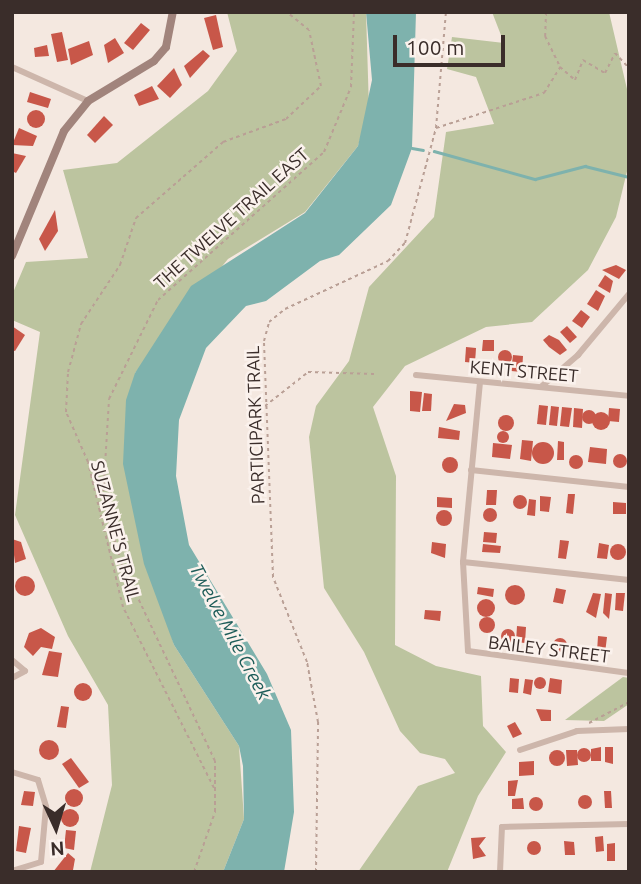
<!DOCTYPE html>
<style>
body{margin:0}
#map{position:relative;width:641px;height:884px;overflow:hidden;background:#f4e8e0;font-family:Ubuntu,sans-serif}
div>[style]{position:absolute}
.green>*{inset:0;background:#bcc49f}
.water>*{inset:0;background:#7eb2ad}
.stream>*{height:2.5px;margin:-1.25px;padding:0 1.25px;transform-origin:1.25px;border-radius:1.25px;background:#7eb2ad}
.building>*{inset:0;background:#c85749}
.round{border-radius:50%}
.path>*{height:2px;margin-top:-1px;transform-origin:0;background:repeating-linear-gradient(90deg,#b99f95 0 3.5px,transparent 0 7px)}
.street>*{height:6px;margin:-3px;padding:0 3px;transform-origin:3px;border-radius:3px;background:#cdb6ab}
.secondary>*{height:8px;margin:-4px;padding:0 4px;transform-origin:4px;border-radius:4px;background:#a1847c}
span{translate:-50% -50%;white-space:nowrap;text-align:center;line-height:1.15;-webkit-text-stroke:5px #fbf2ed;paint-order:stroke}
.street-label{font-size:18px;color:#3a2d2a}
.water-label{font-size:19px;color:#1e5d59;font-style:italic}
.frame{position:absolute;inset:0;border:14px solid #3a2d2a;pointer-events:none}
.north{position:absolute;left:21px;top:793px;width:70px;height:70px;-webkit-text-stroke:5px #fbf2ed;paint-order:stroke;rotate:176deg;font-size:19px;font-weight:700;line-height:28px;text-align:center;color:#3a2d2a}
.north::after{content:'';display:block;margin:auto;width:24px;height:32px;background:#3a2d2a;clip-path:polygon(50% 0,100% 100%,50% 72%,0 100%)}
.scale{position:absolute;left:393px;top:35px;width:112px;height:32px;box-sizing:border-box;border:4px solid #3a2d2a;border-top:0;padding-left:9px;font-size:21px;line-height:24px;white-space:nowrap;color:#3a2d2a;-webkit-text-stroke:5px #fbf2ed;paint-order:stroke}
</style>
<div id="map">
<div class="green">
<i style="clip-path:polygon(227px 12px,366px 12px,369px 109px,358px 146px,305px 212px,228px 259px,135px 373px,163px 607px,174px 645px,239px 746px,244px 819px,223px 872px,90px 872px,112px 785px,108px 705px,68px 636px,15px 515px,40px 332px,12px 320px,12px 295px,26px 262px,88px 258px,63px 170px,117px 163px,208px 91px,237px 51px)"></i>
<i style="clip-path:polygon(492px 12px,609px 12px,627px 89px,629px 163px,616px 217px,588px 270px,532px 322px,486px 327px,405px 366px,373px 407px,396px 476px,395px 645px,436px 666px,481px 676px,483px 726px,506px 752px,478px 796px,447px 872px,358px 872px,418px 786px,455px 773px,445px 759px,420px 753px,400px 731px,364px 652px,324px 588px,309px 437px,316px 406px,349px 361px,369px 287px,434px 217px,446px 132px,494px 124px,476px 77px,447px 69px,452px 37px,504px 43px)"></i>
<i style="clip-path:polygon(623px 677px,629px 678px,629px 704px,604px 721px,565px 720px)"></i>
</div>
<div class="water">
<i style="clip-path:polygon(366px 12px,416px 12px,412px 148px,391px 205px,339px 255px,320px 261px,266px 301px,246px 306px,206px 348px,179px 420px,176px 476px,189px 545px,267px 674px,291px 730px,294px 812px,284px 872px,223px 872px,244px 819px,243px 766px,239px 746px,174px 645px,144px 564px,123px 464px,126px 400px,135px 373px,191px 286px,305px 213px,358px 146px,372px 80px)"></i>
</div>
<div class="stream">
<i style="left:412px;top:148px;width:11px;rotate:10deg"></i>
<i style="left:434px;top:151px;width:105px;rotate:15.5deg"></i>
<i style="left:535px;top:179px;width:52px;rotate:-14.6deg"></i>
<i style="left:585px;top:166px;width:45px;rotate:14deg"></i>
</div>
<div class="building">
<i style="clip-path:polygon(216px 15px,223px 47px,213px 50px,204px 18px)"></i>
<i style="clip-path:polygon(141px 23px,150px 30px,133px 50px,124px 43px)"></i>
<i style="clip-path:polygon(62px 32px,68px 60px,57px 62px,51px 34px)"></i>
<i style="clip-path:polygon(115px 38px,124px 53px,108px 63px,104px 45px)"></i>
<i style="clip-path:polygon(89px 41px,93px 55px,71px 65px,68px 49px)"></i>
<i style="clip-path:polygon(47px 45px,49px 56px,35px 57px,34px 48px)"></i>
<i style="clip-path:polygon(203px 50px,210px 56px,190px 78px,184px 66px)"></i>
<i style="clip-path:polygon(174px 68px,182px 85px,170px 98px,157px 86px)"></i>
<i style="clip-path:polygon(152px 86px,159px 99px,139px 106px,134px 95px)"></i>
<i style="clip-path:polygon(30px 92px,51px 99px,48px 108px,27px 102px)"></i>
<i class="round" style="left:27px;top:110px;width:18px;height:18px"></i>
<i style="clip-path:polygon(104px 116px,113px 125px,95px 143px,87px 135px)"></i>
<i style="clip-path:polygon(19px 128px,37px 136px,33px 146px,12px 145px)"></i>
<i style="clip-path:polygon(12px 153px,26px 156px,16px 173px,12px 171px)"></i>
<i style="clip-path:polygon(55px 210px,58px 231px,45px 251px,39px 239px)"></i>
<i style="clip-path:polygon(616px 265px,626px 270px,619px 279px,602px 270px)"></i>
<i style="clip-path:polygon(605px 275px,613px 281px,610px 293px,598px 286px)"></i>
<i style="clip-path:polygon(596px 290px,605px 296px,598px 311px,587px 304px)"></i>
<i style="clip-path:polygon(581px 310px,590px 317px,582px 328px,572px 321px)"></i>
<i style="clip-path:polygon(12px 326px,25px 335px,15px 351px,12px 350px)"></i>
<i style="clip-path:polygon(567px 326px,577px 337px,570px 343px,560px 332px)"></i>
<i style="clip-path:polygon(549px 335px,559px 340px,567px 350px,560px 355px,549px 347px,543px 340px)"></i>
<i style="clip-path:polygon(483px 340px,494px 340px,494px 351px,482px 351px)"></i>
<i style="clip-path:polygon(466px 347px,476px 348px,475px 363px,465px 362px)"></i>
<i class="round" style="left:498px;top:350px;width:14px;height:14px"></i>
<i style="clip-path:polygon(513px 355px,523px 356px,522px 372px,511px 371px)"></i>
<i style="clip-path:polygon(410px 391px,422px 392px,420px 412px,410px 411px)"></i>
<i style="clip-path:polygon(424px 393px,432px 394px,431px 411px,422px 411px)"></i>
<i style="clip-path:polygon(454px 404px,465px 405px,466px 413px,446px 421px)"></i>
<i style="clip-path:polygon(539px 405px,548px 406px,546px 425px,537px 424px)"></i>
<i style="clip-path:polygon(551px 406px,559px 407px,557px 426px,549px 425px)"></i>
<i style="clip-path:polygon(562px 407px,572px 408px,569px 427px,560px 426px)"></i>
<i style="clip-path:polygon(574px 408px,583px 409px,582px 428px,573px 427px)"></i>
<i style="clip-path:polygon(609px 408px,620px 409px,619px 422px,608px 421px)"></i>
<i class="round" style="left:582px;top:410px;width:14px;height:14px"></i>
<i class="round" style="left:592px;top:412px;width:18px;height:18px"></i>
<i class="round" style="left:498px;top:415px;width:16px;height:16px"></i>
<i style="clip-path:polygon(439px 427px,460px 431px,459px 440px,438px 438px)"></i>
<i class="round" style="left:497px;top:431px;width:12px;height:12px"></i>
<i style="clip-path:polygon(522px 440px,533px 441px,531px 461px,520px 459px)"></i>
<i style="clip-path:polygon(558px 441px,564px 442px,564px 460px,557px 460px)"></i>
<i class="round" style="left:532px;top:442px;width:22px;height:22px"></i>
<i style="clip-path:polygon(493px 443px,512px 445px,510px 459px,492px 457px)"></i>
<i style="clip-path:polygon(590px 447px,607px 449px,606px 464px,588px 462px)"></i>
<i class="round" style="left:613px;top:454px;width:14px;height:14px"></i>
<i class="round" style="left:569px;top:455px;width:14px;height:14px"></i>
<i class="round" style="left:442px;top:457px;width:16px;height:16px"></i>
<i style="clip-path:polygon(487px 490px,497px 490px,496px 505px,486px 505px)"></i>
<i style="clip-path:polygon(568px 494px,575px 494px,573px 514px,566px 513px)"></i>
<i class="round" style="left:513px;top:495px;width:14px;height:14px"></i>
<i style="clip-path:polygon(540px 496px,551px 497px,549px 512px,540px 511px)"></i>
<i style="clip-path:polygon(437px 497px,452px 498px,452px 508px,437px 507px)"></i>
<i style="clip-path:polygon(529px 499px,536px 500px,535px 516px,527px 515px)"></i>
<i style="clip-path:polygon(613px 502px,626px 503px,626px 514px,613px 514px)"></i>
<i class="round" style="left:483px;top:508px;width:14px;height:14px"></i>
<i class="round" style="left:436px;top:510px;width:16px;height:16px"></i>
<i style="clip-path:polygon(484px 532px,497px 533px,496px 543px,483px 542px)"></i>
<i style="clip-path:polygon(12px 539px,21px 542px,26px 559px,15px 563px)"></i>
<i style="clip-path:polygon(560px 540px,569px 541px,566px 559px,558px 558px)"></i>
<i style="clip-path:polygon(432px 542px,446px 544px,445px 558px,431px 553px)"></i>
<i style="clip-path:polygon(599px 543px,609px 545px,607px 559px,597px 558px)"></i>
<i style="clip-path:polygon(483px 544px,501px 546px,500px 553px,482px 552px)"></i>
<i class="round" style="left:610px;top:544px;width:16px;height:16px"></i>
<i class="round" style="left:15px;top:576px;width:20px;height:20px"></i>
<i class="round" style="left:505px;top:585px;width:20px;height:20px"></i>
<i style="clip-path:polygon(478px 587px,494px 589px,493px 597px,477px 594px)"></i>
<i style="clip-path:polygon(556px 588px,566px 590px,563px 604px,553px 602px)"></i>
<i style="clip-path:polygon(593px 593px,601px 594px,596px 618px,586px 612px)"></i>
<i style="clip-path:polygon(605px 593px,612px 594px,609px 619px,603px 613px)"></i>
<i style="clip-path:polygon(616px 593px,625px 593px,623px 611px,615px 610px)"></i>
<i class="round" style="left:477px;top:599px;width:18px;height:18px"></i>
<i style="clip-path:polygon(425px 610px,441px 611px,440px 621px,424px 619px)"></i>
<i class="round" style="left:479px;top:617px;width:16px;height:16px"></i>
<i style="clip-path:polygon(517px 626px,526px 627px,525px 643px,516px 642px)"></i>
<i style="clip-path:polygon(41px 628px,55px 637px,52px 649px,41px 647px,33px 656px,24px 647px,29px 633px)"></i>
<i class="round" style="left:501px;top:629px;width:14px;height:14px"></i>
<i style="clip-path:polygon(598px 636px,607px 637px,605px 653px,597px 652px)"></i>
<i class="round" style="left:553px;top:638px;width:14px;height:14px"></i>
<i style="clip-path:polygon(49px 651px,62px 653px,58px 677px,42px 675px)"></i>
<i class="round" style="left:534px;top:677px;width:12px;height:12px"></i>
<i style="clip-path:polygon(510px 678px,519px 679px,518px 693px,509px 692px)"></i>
<i style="clip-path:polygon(550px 678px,562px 680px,561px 694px,548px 692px)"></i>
<i style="clip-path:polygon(525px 679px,533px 680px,531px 695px,523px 693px)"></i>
<i class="round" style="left:74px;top:683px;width:18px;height:18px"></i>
<i style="clip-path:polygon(61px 706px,69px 707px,66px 728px,57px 727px)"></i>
<i style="clip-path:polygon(536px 709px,551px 710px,551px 721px,541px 721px)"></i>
<i style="clip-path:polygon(515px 722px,522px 734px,513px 738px,507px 726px)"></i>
<i class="round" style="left:39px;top:740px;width:20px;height:20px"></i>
<i style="clip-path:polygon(601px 747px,601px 761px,591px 761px,591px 749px)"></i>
<i style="clip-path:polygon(605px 747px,613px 747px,613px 764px,605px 762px)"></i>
<i class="round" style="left:577px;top:748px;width:14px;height:14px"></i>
<i style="clip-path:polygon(566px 750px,577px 750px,578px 765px,567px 766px)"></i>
<i class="round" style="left:549px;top:750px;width:16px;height:16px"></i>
<i style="clip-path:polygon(71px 758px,89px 782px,79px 788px,62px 764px)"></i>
<i style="clip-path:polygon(534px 761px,534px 775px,519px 776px,519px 762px)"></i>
<i style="clip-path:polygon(518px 780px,515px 796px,508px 796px,508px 781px)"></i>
<i class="round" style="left:65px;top:789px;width:18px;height:18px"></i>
<i style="clip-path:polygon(24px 791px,35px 792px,33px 806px,21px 805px)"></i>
<i style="clip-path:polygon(604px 791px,611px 791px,612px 808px,605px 808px)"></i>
<i class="round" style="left:578px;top:795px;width:14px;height:14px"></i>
<i class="round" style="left:529px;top:797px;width:14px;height:14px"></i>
<i style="clip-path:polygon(523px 798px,524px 809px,512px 809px,512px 799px)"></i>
<i class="round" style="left:61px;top:809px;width:18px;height:18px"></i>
<i style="clip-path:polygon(19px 826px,31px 828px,26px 853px,16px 851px)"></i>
<i style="clip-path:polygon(66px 830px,76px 831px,74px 850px,64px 848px)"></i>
<i style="clip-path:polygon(603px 836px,604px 851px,596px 852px,595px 837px)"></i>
<i style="clip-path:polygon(486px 837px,479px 846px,486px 856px,473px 859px,471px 838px)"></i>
<i class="round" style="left:527px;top:841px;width:14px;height:14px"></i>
<i style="clip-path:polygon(564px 841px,574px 842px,575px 855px,565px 855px)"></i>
<i style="clip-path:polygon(615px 843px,615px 861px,607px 861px,607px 844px)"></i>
<i style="clip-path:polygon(68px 853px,75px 859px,73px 870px,53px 872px)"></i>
</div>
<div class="path">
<i style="left:546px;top:12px;width:24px;rotate:92deg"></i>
<i style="left:545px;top:36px;width:34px;rotate:64deg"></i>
<i style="left:436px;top:128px;width:114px;rotate:-18deg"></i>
<i style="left:544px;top:93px;width:31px;rotate:-58deg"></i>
<i style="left:560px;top:67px;width:20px;rotate:41deg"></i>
<i style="left:575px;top:80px;width:22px;rotate:-68deg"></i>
<i style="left:583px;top:60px;width:26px;rotate:31deg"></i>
<i style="left:605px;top:73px;width:22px;rotate:-63deg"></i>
<i style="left:615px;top:53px;width:21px;rotate:47deg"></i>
<i style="left:265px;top:406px;width:55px;rotate:-38.3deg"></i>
<i style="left:308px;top:372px;width:66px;rotate:1.7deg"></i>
<i style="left:589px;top:723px;width:45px;rotate:-27.7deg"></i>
<i style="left:214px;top:788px;width:203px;rotate:-116.7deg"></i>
<i style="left:123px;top:607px;width:149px;rotate:-103.6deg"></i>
<i style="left:88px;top:462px;width:55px;rotate:-113.7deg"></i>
<i style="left:66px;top:412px;width:40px;rotate:-87.1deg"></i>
<i style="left:68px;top:372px;width:50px;rotate:-74.8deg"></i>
<i style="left:81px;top:324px;width:71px;rotate:-56.5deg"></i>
<i style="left:120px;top:265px;width:50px;rotate:-71.2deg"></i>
<i style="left:136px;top:218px;width:116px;rotate:-41.1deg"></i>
<i style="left:223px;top:142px;width:67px;rotate:-20.1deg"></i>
<i style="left:286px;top:119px;width:48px;rotate:-43.3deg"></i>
<i style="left:321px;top:86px;width:57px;rotate:-102.1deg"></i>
<i style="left:309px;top:30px;width:28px;rotate:-141deg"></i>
<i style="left:194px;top:872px;width:64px;rotate:-70.7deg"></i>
<i style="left:215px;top:812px;width:51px;rotate:-90deg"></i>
<i style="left:215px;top:761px;width:220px;rotate:-115.3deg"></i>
<i style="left:121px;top:562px;width:66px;rotate:-105.7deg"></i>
<i style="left:103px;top:498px;width:99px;rotate:-86.5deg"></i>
<i style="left:109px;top:399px;width:110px;rotate:-63.7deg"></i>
<i style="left:158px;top:300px;width:222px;rotate:-41.7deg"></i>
<i style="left:324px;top:152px;width:70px;rotate:-67.4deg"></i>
<i style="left:351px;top:87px;width:75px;rotate:-87.7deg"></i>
<i style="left:316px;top:872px;width:150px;rotate:-89.2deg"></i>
<i style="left:318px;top:722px;width:61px;rotate:-100.4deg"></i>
<i style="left:307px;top:662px;width:92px;rotate:-111.8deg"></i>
<i style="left:273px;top:577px;width:236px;rotate:-92.2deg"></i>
<i style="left:264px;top:341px;width:20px;rotate:-75deg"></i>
<i style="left:269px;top:322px;width:21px;rotate:-39deg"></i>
<i style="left:285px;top:309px;width:114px;rotate:-25deg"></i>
<i style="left:388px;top:261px;width:25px;rotate:-47deg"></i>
<i style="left:405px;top:243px;width:119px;rotate:-74.9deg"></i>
<i style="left:436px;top:128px;width:116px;rotate:-85.1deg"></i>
</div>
<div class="street">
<i style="left:12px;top:67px;width:83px;rotate:24.1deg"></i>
<i style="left:416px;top:375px;width:214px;rotate:5.6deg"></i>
<i style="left:480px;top:382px;width:181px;rotate:95.4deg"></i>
<i style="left:463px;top:562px;width:89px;rotate:86.8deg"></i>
<i style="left:468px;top:651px;width:162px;rotate:7.8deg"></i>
<i style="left:542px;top:386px;width:48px;rotate:-40.7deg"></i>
<i style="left:578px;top:355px;width:80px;rotate:-50.1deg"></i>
<i style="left:471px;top:470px;width:159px;rotate:6.1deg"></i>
<i style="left:463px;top:562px;width:167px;rotate:6.2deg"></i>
<i style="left:12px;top:660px;width:17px;rotate:40deg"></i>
<i style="left:25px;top:671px;width:15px;rotate:152deg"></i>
<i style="left:520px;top:750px;width:60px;rotate:-18.4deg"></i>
<i style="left:577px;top:731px;width:52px;rotate:-2.2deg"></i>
<i style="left:12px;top:772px;width:27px;rotate:17deg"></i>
<i style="left:38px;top:780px;width:28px;rotate:73deg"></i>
<i style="left:46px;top:807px;width:55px;rotate:95.2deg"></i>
<i style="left:41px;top:862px;width:30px;rotate:163deg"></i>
<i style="left:500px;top:872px;width:45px;rotate:-87.5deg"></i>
<i style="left:502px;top:827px;width:127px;rotate:-1.4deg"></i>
</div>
<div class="secondary">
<i style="left:12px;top:256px;width:135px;rotate:-67.4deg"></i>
<i style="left:64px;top:131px;width:38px;rotate:-51deg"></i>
<i style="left:88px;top:101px;width:77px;rotate:-31.2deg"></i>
<i style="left:154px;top:61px;width:18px;rotate:-49deg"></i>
<i style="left:166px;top:47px;width:36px;rotate:-79deg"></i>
</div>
<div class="street-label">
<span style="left:231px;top:218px;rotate:-42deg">THE TWELVE TRAIL EAST</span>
<span style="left:524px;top:371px;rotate:5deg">KENT STREET</span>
<span style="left:255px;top:425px;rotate:-92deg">PARTICIPARK TRAIL</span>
<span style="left:116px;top:531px;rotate:75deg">SUZANNE'S TRAIL</span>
<span style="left:549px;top:649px;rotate:7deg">BAILEY STREET</span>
</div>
<div class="water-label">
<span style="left:230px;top:632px;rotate:62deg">Twelve Mile Creek</span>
</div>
<div class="frame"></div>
<div class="north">N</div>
<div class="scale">100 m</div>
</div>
